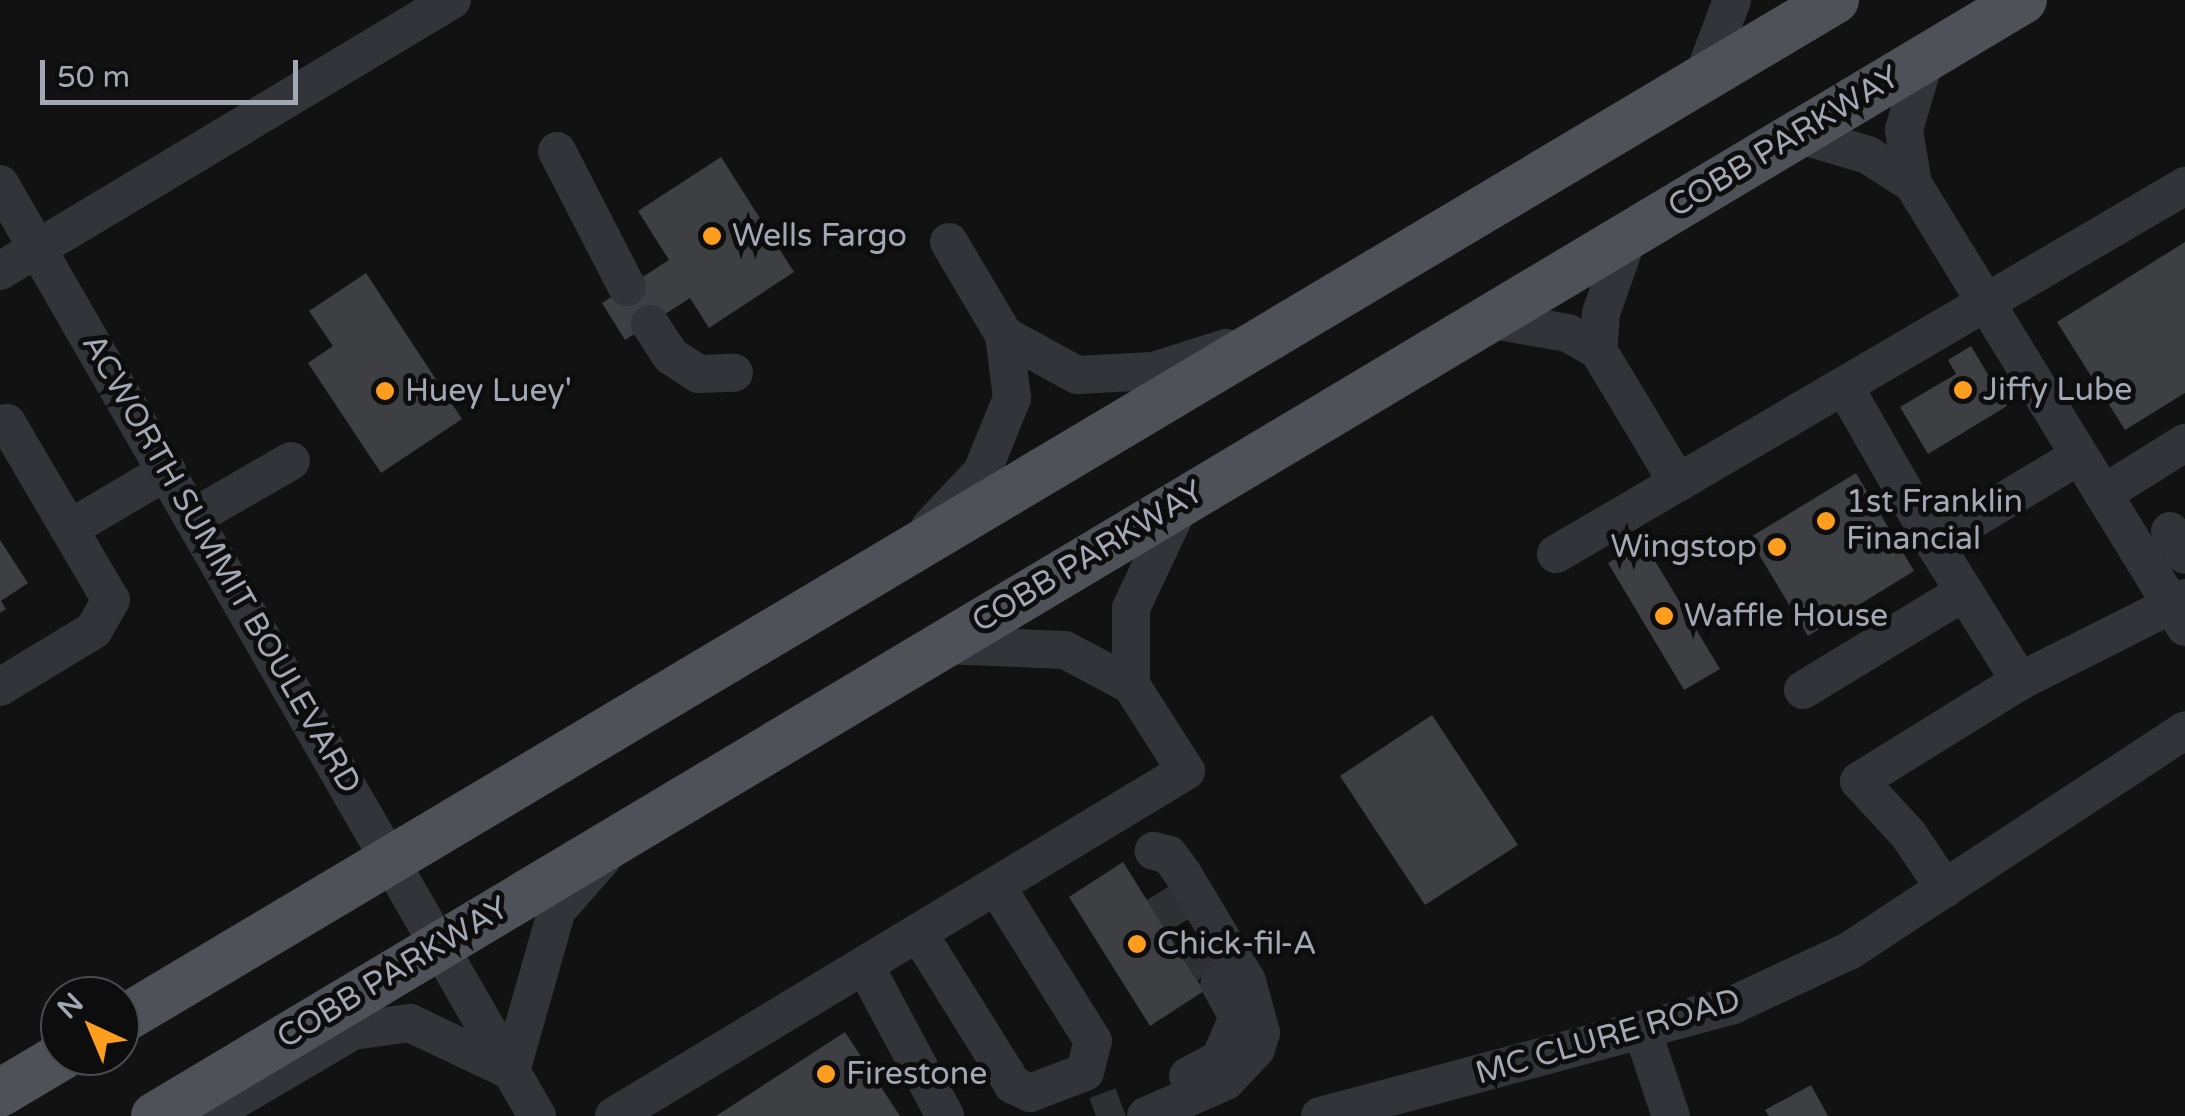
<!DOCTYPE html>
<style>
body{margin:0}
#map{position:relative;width:2185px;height:1116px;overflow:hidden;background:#121213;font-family:"Varela Round",sans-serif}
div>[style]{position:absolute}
.building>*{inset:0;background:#3d3f43}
.minor-tunnel>*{height:38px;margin-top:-19px;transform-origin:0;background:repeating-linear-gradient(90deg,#2f3033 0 38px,transparent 0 57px)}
.minor>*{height:38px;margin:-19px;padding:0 19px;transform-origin:19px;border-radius:19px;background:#323439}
.major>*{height:48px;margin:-24px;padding:0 24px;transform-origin:24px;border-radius:24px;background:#4e5158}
.dots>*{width:28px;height:28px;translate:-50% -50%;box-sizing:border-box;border:5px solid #0d0d0e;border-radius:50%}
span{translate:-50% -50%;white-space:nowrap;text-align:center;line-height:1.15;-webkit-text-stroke:10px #0d0d0e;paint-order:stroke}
.street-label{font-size:32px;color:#a2a9b5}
.poi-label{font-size:32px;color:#a2a9b5}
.left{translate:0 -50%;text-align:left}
.right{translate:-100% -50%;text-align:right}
.north{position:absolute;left:40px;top:976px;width:100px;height:100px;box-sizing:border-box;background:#0d0d0e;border:2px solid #494b51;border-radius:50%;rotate:316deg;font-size:28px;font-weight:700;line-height:40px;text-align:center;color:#a2a9b5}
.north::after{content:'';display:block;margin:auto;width:35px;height:45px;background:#ff9e1e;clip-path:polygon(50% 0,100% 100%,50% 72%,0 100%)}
.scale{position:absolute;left:40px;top:60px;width:258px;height:45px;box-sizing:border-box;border:5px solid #a2a9b5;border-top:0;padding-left:12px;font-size:30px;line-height:35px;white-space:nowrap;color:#a2a9b5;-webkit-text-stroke:8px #0d0d0e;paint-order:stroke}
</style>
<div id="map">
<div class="building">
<i style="clip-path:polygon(721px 157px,794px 272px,709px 328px,690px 298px,625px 340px,602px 303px,669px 260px,638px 211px)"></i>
<i style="clip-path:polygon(2185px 242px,2185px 393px,2125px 430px,2057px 322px)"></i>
<i style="clip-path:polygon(366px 273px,462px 419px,381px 473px,308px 363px,333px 346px,309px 311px)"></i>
<i style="clip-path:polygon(1971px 346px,2007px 406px,1928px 454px,1900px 407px,1956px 374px,1948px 360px)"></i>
<i style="clip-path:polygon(1856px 473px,1914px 571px,1808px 636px,1749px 538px)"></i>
<i style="clip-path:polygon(0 540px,28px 583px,1px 601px,6px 609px,0 613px)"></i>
<i style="clip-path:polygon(1643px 541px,1720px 669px,1684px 690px,1608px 563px)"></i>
<i style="clip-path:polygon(1432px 715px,1518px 845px,1425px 905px,1340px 776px)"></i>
<i style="clip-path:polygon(1123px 862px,1204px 991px,1150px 1026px,1069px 897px)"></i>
<i style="clip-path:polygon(845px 1032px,900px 1116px,716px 1116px)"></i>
<i style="clip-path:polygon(1811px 1085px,1828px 1116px,1769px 1116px,1765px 1110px)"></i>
</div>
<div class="minor-tunnel">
<i style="left:1163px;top:890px;width:109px;rotate:58.5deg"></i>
<i style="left:1096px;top:1116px;width:28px;rotate:-21deg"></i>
</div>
<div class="minor">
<i style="left:1704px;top:75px;width:80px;rotate:-69.5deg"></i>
<i style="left:1797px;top:134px;width:74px;rotate:16.5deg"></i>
<i style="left:1868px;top:155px;width:54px;rotate:32.8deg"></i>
<i style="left:1913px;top:184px;width:55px;rotate:-99.5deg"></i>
<i style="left:1904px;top:130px;width:75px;rotate:-73.7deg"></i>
<i style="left:557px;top:151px;width:153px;rotate:62.8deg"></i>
<i style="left:0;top:184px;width:1076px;rotate:60.05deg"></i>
<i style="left:1913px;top:184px;width:520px;rotate:58.45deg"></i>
<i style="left:949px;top:242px;width:108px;rotate:59.4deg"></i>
<i style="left:0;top:271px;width:527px;rotate:-30.95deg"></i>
<i style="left:1487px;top:319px;width:82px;rotate:9.8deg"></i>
<i style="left:1568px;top:333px;width:34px;rotate:30deg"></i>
<i style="left:1598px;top:350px;width:37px;rotate:-85deg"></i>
<i style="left:1601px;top:313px;width:84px;rotate:-70.5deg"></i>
<i style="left:650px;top:324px;width:38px;rotate:57deg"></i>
<i style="left:671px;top:356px;width:33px;rotate:33deg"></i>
<i style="left:699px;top:374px;width:35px;rotate:-2deg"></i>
<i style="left:1598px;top:350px;width:155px;rotate:59deg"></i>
<i style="left:1844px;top:386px;width:181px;rotate:60.2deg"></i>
<i style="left:1934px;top:543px;width:169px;rotate:-31deg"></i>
<i style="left:0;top:427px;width:8px;rotate:-30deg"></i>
<i style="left:7px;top:423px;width:205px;rotate:59.6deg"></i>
<i style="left:111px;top:600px;width:34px;rotate:120deg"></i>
<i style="left:94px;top:630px;width:110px;rotate:148.8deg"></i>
<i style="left:2103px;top:494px;width:97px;rotate:-31.9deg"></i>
<i style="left:194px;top:517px;width:112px;rotate:-30deg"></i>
<i style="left:930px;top:527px;width:76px;rotate:-46.6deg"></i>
<i style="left:982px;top:472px;width:80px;rotate:-67.9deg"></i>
<i style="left:1012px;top:398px;width:64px;rotate:-97.2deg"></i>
<i style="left:1004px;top:335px;width:83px;rotate:28.7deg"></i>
<i style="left:1077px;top:375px;width:76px;rotate:-3deg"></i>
<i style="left:1153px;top:371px;width:77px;rotate:-17.5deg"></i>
<i style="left:69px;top:529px;width:114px;rotate:-30.6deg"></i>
<i style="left:2170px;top:531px;width:28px;rotate:58deg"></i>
<i style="left:1934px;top:543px;width:163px;rotate:58.1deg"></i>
<i style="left:2020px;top:681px;width:185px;rotate:-26.7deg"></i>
<i style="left:1556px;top:554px;width:729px;rotate:-30.33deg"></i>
<i style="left:942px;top:645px;width:123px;rotate:2.3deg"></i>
<i style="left:1065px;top:650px;width:75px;rotate:27.9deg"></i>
<i style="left:1131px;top:685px;width:77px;rotate:-90deg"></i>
<i style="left:1131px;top:608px;width:117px;rotate:-64.7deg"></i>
<i style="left:1803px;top:690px;width:188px;rotate:-31.3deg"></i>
<i style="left:1945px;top:889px;width:66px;rotate:-123.9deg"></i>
<i style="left:1908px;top:834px;width:72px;rotate:-132.8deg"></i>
<i style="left:1859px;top:781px;width:190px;rotate:-31.8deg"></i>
<i style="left:919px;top:934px;width:178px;rotate:58.1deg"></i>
<i style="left:1013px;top:1085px;width:19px;rotate:25deg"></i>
<i style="left:1030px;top:1093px;width:59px;rotate:-20.9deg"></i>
<i style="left:1085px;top:1072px;width:32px;rotate:-76deg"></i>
<i style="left:1093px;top:1041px;width:183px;rotate:-122deg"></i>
<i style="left:865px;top:966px;width:170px;rotate:61.9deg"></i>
<i style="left:1642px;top:1030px;width:91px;rotate:71.4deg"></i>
<i style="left:1188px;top:1076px;width:36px;rotate:-28deg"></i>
<i style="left:1220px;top:1059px;width:46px;rotate:-66.8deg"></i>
<i style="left:1238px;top:1017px;width:38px;rotate:-119deg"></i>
<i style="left:208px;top:1116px;width:168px;rotate:-30.4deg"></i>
<i style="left:353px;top:1031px;width:58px;rotate:-8deg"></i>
<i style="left:410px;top:1023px;width:112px;rotate:25.4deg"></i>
<i style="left:511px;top:1071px;width:167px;rotate:-74.1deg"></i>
<i style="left:557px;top:910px;width:68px;rotate:-48.6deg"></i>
<i style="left:614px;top:1116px;width:668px;rotate:-31.1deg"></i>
<i style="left:1186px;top:771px;width:102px;rotate:-122.6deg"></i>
<i style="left:1146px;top:1116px;width:87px;rotate:-23.6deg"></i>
<i style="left:1226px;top:1081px;width:44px;rotate:-46.8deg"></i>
<i style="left:1256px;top:1049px;width:17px;rotate:-73deg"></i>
<i style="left:1261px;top:1033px;width:54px;rotate:-105.1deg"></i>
<i style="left:1247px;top:981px;width:125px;rotate:-120.9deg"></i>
<i style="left:1183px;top:874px;width:24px;rotate:-126deg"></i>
<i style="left:1169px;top:855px;width:16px;rotate:-165deg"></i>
<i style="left:1320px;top:1116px;width:428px;rotate:-15deg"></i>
<i style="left:1733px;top:1005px;width:128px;rotate:-25deg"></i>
<i style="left:1849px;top:951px;width:402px;rotate:-33.3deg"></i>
</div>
<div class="major">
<i style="left:120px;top:1021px;width:1996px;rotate:-30.77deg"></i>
<i style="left:0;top:1093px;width:72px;rotate:-30.8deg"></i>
<i style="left:155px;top:1116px;width:2176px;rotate:-30.86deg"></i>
</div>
<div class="dots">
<i style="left:712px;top:236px;background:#ff9e1e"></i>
<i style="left:1963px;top:390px;background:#ff9e1e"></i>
<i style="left:385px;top:391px;background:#ff9e1e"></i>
<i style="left:1826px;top:521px;background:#ff9e1e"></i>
<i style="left:1777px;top:547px;background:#ff9e1e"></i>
<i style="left:1664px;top:616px;background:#ff9e1e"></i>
<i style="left:1137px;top:944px;background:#ff9e1e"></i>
<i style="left:826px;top:1074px;background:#ff9e1e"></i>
</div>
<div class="street-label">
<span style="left:1784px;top:142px;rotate:-31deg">COBB PARKWAY</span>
<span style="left:1088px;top:557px;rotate:-31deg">COBB PARKWAY</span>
<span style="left:221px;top:564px;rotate:60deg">ACWORTH SUMMIT BOULEVARD</span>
<span style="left:393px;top:973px;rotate:-31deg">COBB PARKWAY</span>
<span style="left:1608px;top:1037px;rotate:-16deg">MC CLURE ROAD</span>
</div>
<div class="poi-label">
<span class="left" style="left:732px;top:236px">Wells Fargo</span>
<span class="left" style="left:1983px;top:390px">Jiffy Lube</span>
<span class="left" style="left:405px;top:391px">Huey Luey'</span>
<span class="left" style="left:1846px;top:521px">1st Franklin<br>Financial</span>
<span class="right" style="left:1757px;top:547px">Wingstop</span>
<span class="left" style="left:1684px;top:616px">Waffle House</span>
<span class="left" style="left:1157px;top:944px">Chick-fil-A</span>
<span class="left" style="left:846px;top:1074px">Firestone</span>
</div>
<div class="north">N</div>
<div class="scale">50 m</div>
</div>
